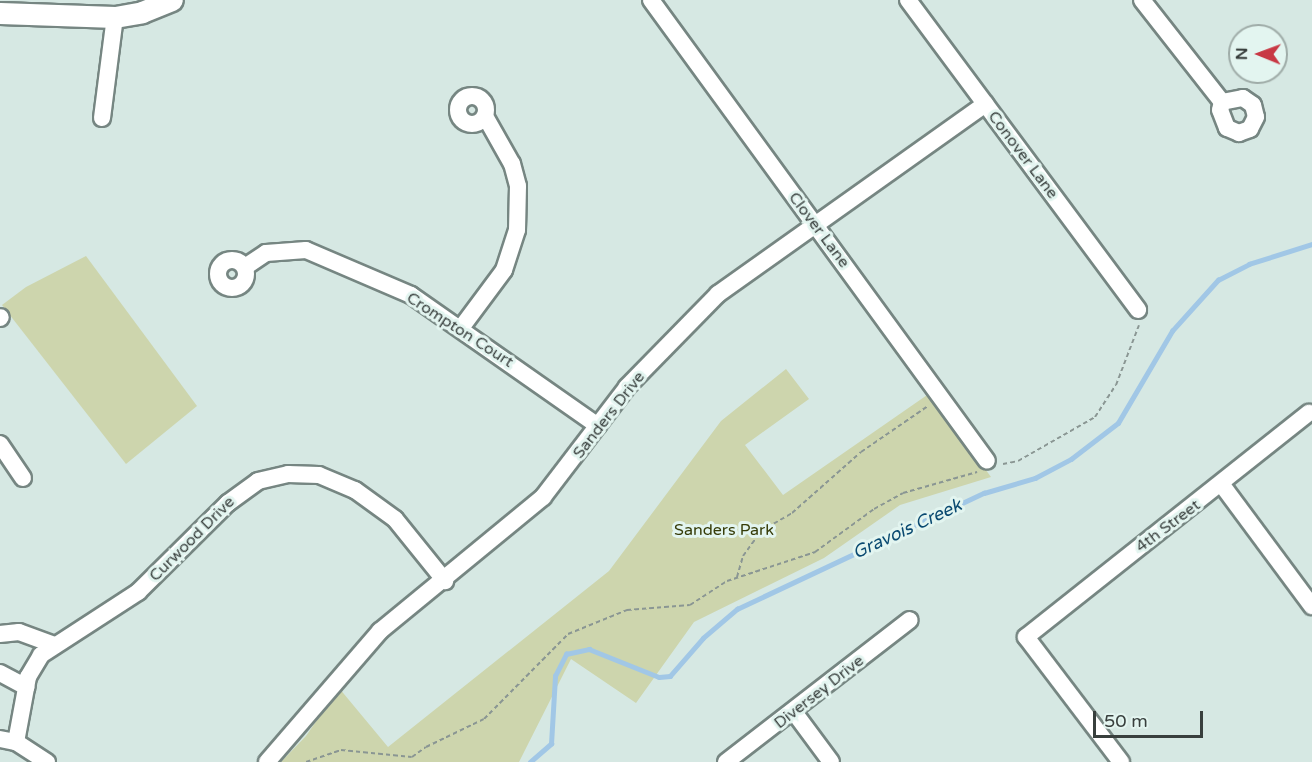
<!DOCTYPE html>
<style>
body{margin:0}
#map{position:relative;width:1312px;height:762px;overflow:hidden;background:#d6e8e3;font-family:"Varela Round",sans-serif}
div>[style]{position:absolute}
.green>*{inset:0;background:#cdd5ad}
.stream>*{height:4.5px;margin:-2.25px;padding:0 2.25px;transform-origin:2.25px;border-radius:2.25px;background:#a1c7e6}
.path>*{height:2px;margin-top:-1px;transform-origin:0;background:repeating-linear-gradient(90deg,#8a9693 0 4.5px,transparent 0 7.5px)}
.roads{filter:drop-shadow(2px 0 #768682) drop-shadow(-2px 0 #768682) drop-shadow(0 2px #768682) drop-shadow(0 -2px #768682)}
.minor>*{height:16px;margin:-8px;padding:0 8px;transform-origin:8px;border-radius:8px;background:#fff}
.minor>.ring{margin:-8px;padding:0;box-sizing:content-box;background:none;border:16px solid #fff;border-radius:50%}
.tertiary>*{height:21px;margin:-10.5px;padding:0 10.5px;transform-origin:10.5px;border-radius:10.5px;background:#fff}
span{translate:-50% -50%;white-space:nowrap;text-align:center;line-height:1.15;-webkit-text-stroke:6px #e3f5f0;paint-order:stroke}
.street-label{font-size:16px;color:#383f3d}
.park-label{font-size:16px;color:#363c08}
.water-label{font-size:18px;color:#0a4a71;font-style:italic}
.north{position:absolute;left:1228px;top:24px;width:60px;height:60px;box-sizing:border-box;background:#e3f5f0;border:2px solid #9faca8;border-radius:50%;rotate:271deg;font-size:16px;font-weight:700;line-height:24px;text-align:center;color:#383f3d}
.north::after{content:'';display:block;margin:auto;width:21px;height:27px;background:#c83844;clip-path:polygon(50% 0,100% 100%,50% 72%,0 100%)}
.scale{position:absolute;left:1093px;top:711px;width:110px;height:27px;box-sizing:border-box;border:3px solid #383f3d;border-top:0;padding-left:8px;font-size:18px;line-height:21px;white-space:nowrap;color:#383f3d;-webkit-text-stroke:4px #e3f5f0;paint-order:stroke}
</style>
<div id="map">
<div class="green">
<i style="clip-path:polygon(86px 256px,197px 406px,126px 464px,2px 305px,26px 287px)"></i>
<i style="clip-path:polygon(786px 369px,809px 399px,745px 445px,783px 495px,930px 393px,991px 477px,900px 505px,824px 558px,694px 622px,636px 703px,571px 659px,519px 762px,281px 762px,306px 736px,339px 688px,388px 747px,609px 571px,721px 421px)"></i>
</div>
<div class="stream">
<i style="left:530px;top:762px;width:28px;rotate:-41deg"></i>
<i style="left:551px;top:744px;width:68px;rotate:-86.6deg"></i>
<i style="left:555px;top:676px;width:25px;rotate:-63deg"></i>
<i style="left:566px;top:654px;width:24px;rotate:-12deg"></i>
<i style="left:589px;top:649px;width:75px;rotate:21.8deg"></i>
<i style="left:659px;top:677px;width:11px;rotate:-5deg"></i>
<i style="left:670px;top:676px;width:50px;rotate:-49deg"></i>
<i style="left:703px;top:638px;width:45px;rotate:-40.5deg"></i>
<i style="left:737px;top:609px;width:273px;rotate:-25.2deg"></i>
<i style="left:984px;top:493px;width:53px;rotate:-16.4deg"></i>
<i style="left:1035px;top:478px;width:41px;rotate:-27.8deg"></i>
<i style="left:1071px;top:459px;width:59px;rotate:-37.5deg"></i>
<i style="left:1118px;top:423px;width:107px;rotate:-59.6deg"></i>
<i style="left:1172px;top:331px;width:69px;rotate:-48deg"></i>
<i style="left:1218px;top:280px;width:35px;rotate:-27deg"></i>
<i style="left:1249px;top:264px;width:66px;rotate:-17.6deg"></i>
</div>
<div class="path">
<i style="left:1003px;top:464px;width:15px;rotate:-11deg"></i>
<i style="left:1018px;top:461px;width:89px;rotate:-29.7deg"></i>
<i style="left:1095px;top:417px;width:38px;rotate:-57deg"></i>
<i style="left:1116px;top:385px;width:64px;rotate:-69deg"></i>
<i style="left:737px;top:577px;width:22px;rotate:-74deg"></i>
<i style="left:743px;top:556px;width:31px;rotate:-54deg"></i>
<i style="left:761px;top:531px;width:36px;rotate:-30deg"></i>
<i style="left:792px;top:513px;width:92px;rotate:-41.5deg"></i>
<i style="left:861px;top:452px;width:81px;rotate:-34.5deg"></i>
<i style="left:306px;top:762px;width:37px;rotate:-19deg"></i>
<i style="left:341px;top:750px;width:71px;rotate:5.6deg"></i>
<i style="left:412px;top:757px;width:17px;rotate:-36deg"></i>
<i style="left:426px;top:747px;width:64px;rotate:-25.8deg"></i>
<i style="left:484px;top:719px;width:120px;rotate:-45.3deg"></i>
<i style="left:568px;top:634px;width:64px;rotate:-22.1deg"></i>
<i style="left:627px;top:610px;width:63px;rotate:-4.5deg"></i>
<i style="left:690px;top:605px;width:44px;rotate:-33deg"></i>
<i style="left:727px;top:581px;width:93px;rotate:-18.2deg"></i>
<i style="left:815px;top:552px;width:73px;rotate:-36.1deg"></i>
<i style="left:874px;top:509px;width:33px;rotate:-29deg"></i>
<i style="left:903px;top:493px;width:77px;rotate:-15.8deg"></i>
</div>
<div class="roads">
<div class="minor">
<i style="left:651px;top:0;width:570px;rotate:53.91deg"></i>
<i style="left:908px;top:0;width:386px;rotate:53.4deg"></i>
<i style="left:1142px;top:0;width:130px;rotate:51.9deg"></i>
<i class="ring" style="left:458px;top:96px;width:12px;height:12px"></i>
<i style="left:1243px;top:98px;width:12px;rotate:35deg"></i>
<i style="left:1253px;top:105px;width:12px;rotate:76deg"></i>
<i style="left:1256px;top:117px;width:13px;rotate:117deg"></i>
<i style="left:1250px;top:129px;width:12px;rotate:160deg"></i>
<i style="left:1239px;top:133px;width:13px;rotate:-157deg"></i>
<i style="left:1227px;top:128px;width:19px;rotate:-111deg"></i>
<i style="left:1220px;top:110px;width:8px;rotate:-76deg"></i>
<i style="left:1222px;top:102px;width:21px;rotate:-11deg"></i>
<i style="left:102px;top:118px;width:102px;rotate:-82.7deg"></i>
<i class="ring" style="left:218px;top:260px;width:12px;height:12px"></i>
<i style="left:245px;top:267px;width:25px;rotate:-34deg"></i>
<i style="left:266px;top:253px;width:40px;rotate:-4.3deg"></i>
<i style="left:306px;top:250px;width:114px;rotate:23.2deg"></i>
<i style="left:411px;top:295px;width:228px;rotate:35deg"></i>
<i style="left:0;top:318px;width:1px;rotate:-45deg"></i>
<i style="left:461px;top:328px;width:72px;rotate:-53.4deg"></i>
<i style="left:504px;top:270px;width:42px;rotate:-72deg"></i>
<i style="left:517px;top:230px;width:44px;rotate:-88.7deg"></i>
<i style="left:518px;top:186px;width:23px;rotate:-105deg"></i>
<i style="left:512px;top:164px;width:55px;rotate:-119.4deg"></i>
<i style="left:0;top:444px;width:41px;rotate:55.9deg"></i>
<i style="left:1222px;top:485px;width:151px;rotate:53.4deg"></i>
<i style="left:0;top:634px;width:19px;rotate:-6deg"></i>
<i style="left:19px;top:632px;width:37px;rotate:20deg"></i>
<i style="left:0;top:673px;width:30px;rotate:28deg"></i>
<i style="left:794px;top:712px;width:62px;rotate:53.5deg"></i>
<i style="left:0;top:739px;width:16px;rotate:11deg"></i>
<i style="left:16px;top:742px;width:37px;rotate:33deg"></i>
<i style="left:16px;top:742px;width:66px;rotate:-79.5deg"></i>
<i style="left:28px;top:677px;width:26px;rotate:-59deg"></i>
<i style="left:41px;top:655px;width:116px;rotate:-33deg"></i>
<i style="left:138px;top:592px;width:127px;rotate:-44.7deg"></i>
<i style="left:228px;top:503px;width:37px;rotate:-36deg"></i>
<i style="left:258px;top:481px;width:31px;rotate:-13deg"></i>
<i style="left:288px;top:474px;width:31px;rotate:2deg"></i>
<i style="left:319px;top:475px;width:39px;rotate:23deg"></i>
<i style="left:355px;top:490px;width:49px;rotate:35.9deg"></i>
<i style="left:395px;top:519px;width:80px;rotate:51.1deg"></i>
<i style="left:267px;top:762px;width:173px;rotate:-49.2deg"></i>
<i style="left:380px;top:631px;width:211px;rotate:-39.4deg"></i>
<i style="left:543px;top:497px;width:138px;rotate:-52.6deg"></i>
<i style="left:627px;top:387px;width:130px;rotate:-45.6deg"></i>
<i style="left:718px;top:294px;width:328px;rotate:-35.4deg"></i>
<i style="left:726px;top:762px;width:232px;rotate:-37.7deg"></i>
<i style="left:1121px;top:762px;width:157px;rotate:-127.2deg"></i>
<i style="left:1026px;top:637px;width:361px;rotate:-38.4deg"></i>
</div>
<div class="tertiary">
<i style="left:0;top:13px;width:115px;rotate:2deg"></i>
<i style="left:115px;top:17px;width:27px;rotate:-10deg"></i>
<i style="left:142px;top:12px;width:32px;rotate:-22deg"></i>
</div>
</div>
<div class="street-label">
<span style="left:1023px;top:155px;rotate:53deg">Conover Lane</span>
<span style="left:819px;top:230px;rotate:53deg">Clover Lane</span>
<span style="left:460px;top:330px;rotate:33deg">Crompton Court</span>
<span style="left:609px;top:415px;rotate:-52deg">Sanders Drive</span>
<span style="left:1168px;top:526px;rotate:-37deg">4th Street</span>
<span style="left:192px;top:539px;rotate:-45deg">Curwood Drive</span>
<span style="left:819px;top:692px;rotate:-38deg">Diversey Drive</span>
</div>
<div class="park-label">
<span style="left:724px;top:530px">Sanders Park</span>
</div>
<div class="water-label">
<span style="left:907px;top:529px;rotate:-25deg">Gravois Creek</span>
</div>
<div class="north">N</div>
<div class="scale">50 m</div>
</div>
